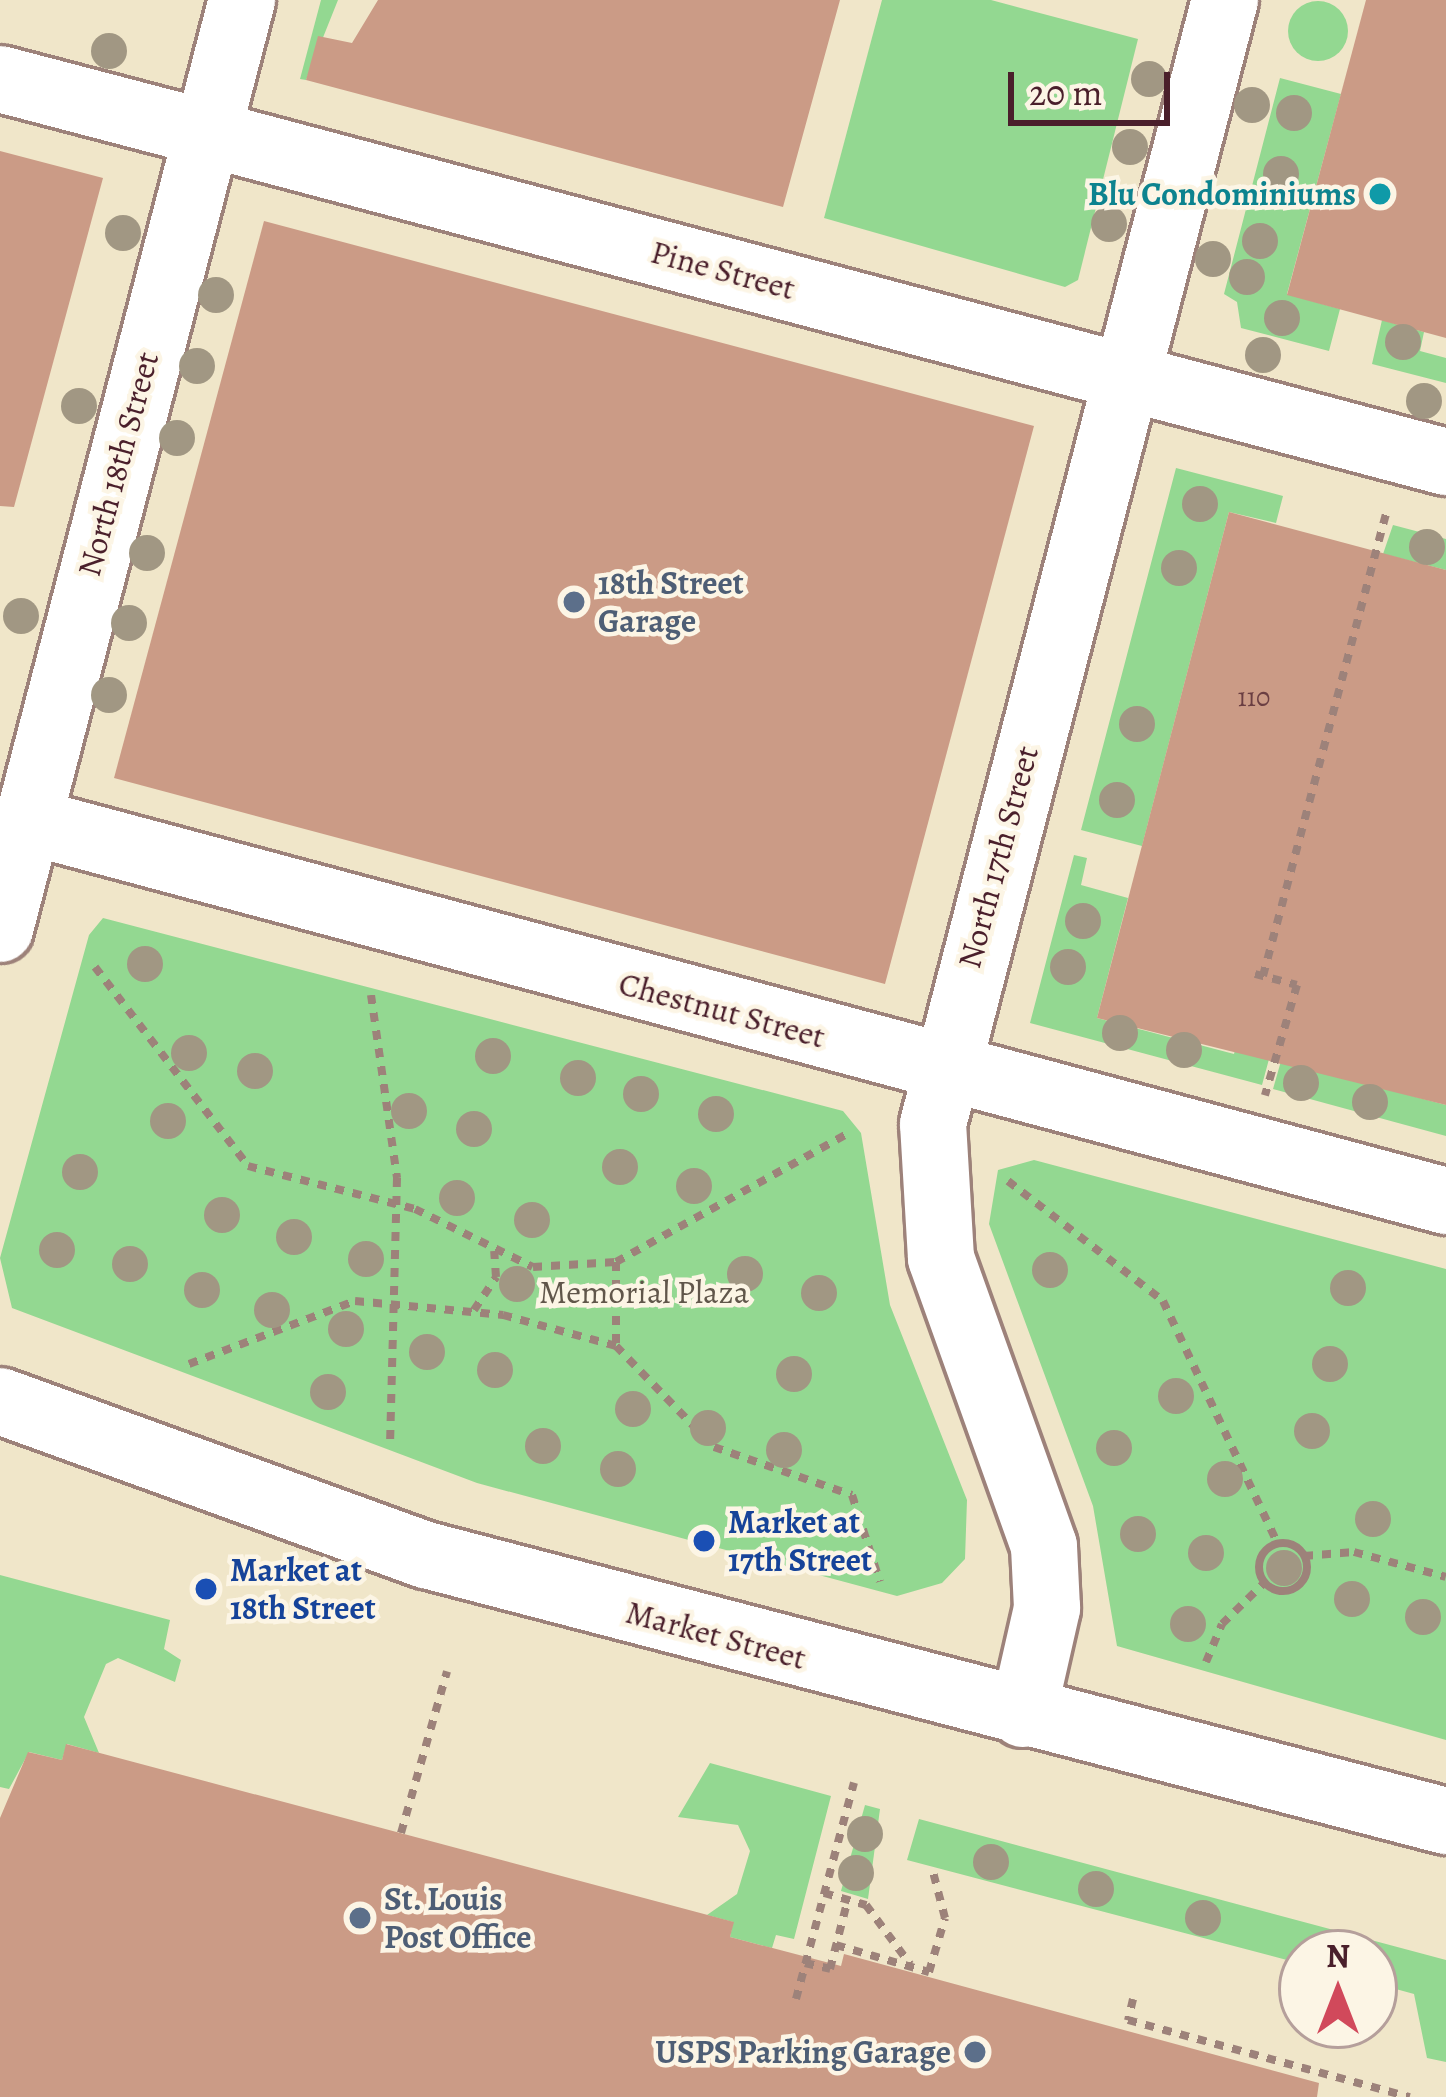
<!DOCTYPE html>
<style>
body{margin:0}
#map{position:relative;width:1446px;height:2097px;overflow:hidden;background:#f0e6c9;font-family:Alegreya,serif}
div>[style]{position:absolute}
.green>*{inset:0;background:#93d891}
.round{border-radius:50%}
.building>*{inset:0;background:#cb9b86}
.path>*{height:8px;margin-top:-4px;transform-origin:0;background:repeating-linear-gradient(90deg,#9d827a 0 9px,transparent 0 18px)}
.path>.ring{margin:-4px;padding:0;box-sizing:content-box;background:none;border:8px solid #9d827a;border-radius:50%}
.roads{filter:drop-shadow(3px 0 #9d827a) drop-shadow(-3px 0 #9d827a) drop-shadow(0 3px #9d827a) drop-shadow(0 -3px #9d827a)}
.minor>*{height:66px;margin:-33px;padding:0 33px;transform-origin:33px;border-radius:33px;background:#fff}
.tertiary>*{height:66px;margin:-33px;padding:0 33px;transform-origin:33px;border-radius:33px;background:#fff}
.primary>*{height:66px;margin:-33px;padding:0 33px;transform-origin:33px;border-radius:33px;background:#fff}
.trees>*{width:36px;height:36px;margin:-18px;border-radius:50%;background:#a19783}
.dots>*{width:33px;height:33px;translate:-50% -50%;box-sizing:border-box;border:6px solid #fcf5e5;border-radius:50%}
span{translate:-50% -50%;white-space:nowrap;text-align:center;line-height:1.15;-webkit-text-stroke:9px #fcf5e5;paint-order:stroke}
.number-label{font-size:27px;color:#6a3e42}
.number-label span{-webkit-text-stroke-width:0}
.culture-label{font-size:33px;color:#0d838f;font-weight:700}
.right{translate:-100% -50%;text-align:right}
.street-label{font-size:33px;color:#4a1f2b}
.service-label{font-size:33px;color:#4e5e75;font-weight:700}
.left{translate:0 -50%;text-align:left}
.park-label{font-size:33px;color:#60564a}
.transit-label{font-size:33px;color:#164399;font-weight:700}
.north{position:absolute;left:1278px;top:1929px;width:120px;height:120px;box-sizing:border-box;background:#fcf5e5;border:3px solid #b59f9b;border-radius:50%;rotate:0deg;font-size:33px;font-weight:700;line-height:48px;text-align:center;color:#4a1f2b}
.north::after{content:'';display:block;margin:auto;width:42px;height:54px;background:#d1495b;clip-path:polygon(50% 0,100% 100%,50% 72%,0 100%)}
.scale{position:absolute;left:1008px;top:72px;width:162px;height:54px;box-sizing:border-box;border:6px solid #4a1f2b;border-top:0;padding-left:15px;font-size:36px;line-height:42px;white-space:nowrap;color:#4a1f2b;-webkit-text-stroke:9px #fcf5e5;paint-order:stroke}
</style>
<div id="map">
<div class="green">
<i style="clip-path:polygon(321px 0,338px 0,306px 80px,300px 79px)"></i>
<i style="clip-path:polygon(882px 0,991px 0,1138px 39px,1078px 280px,1065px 287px,824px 218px)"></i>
<i class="round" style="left:1288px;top:1px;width:60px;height:60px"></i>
<i style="clip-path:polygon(1280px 78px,1341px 94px,1287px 294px,1340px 309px,1329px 351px,1241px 328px,1237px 302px,1224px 294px)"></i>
<i style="clip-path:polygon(1382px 320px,1424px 332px,1420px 351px,1446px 358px,1446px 383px,1372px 364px)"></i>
<i style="clip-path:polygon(1176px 468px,1283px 496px,1276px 523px,1229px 512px,1142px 846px,1081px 830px)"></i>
<i style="clip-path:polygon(1393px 525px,1446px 539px,1446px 570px,1383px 554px)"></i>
<i style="clip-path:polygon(1074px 855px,1087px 858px,1081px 885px,1128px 898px,1097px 1018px,1234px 1054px,1253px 980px,1288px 989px,1262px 1085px,1030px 1023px)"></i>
<i style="clip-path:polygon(103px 918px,843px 1111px,861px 1133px,890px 1305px,967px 1500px,965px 1559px,942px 1583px,897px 1596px,477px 1483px,12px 1308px,0 1258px,89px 935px)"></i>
<i style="clip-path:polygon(1281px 1061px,1446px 1105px,1446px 1136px,1273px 1089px)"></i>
<i style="clip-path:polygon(1034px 1160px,1446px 1269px,1446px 1740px,1117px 1646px,1093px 1506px,989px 1224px,998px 1170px)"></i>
<i style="clip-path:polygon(0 1575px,170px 1620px,164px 1649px,181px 1660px,175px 1682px,118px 1658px,106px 1664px,84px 1717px,99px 1753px,67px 1744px,62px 1760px,29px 1752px,9px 1789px,0 1787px)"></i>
<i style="clip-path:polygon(710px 1763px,831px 1796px,794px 1939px,776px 1935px,772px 1948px,730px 1937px,733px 1922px,707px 1915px,737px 1894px,750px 1851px,738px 1825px,678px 1817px)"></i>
<i style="clip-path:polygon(865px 1805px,880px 1809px,868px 1899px,841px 1891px)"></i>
<i style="clip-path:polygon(919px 1819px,1446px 1960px,1446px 2062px,1427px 2058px,1414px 1994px,1374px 1983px,1374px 1953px,1302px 1953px,1302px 1964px,907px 1860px)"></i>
</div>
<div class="building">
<i style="clip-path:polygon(378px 0,840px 0,783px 207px,306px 80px,318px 36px,352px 43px)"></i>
<i style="clip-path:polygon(1366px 0,1446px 0,1446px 338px,1287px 295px)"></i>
<i style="clip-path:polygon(0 151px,103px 178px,14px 507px,0 506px)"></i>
<i style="clip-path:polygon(264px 221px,1034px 426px,885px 984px,114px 778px)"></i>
<i style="clip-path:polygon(1229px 512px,1446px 570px,1446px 1105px,1097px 1018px)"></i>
<i style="clip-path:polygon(66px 1744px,734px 1922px,730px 1937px,841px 1966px,844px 1954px,1319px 2083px,1317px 2097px,0 2097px,0 1818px,28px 1752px,62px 1760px)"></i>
</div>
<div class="path">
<i style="left:95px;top:967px;width:251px;rotate:52.4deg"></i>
<i style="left:248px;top:1166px;width:172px;rotate:14.4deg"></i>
<i style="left:415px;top:1209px;width:131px;rotate:26.2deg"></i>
<i style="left:533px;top:1267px;width:83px;rotate:-3.4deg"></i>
<i style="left:616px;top:1262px;width:84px;rotate:90deg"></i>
<i style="left:616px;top:1346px;width:141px;rotate:45.9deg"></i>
<i style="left:714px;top:1447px;width:146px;rotate:19.2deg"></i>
<i style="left:852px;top:1495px;width:91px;rotate:72.2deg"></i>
<i style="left:1255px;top:974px;width:43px;rotate:14.7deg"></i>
<i style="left:1297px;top:985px;width:115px;rotate:106.2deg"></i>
<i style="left:1263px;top:976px;width:479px;rotate:-75.1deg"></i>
<i style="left:371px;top:995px;width:185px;rotate:81.9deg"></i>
<i style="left:397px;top:1178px;width:265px;rotate:91.5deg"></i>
<i style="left:1008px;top:1181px;width:196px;rotate:37.7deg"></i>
<i style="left:1163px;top:1301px;width:269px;rotate:64.7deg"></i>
<i style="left:616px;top:1262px;width:264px;rotate:-29deg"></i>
<i style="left:474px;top:1310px;width:40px;rotate:-56deg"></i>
<i style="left:496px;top:1277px;width:26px;rotate:-94deg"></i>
<i style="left:189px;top:1364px;width:178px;rotate:-20.8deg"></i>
<i style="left:355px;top:1301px;width:149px;rotate:5.4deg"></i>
<i style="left:503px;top:1315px;width:117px;rotate:15.3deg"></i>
<i class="ring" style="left:1259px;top:1543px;width:40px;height:40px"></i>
<i style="left:1304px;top:1556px;width:50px;rotate:-4.6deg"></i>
<i style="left:1354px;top:1552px;width:95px;rotate:15.2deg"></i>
<i style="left:1206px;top:1662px;width:41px;rotate:-67.2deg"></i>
<i style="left:1222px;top:1624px;width:60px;rotate:-44.3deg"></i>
<i style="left:401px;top:1833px;width:168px;rotate:-74.1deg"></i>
<i style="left:824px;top:1893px;width:44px;rotate:15.9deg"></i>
<i style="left:866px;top:1905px;width:74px;rotate:53.3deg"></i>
<i style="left:836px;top:1945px;width:97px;rotate:16.2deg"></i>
<i style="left:929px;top:1972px;width:56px;rotate:-73.5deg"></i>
<i style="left:945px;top:1918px;width:48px;rotate:-104.6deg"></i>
<i style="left:805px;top:1963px;width:26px;rotate:13deg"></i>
<i style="left:830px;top:1969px;width:72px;rotate:-75.6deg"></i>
<i style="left:796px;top:1999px;width:224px;rotate:-75deg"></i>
<i style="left:1133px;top:1999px;width:22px;rotate:103deg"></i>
<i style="left:1128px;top:2020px;width:292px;rotate:15.3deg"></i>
</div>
<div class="roads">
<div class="minor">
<i style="left:0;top:79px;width:213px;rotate:14.7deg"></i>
<i style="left:1023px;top:1714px;width:109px;rotate:-77.2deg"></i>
<i style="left:1047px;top:1608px;width:62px;rotate:-92.8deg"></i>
<i style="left:1044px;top:1546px;width:306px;rotate:-109.7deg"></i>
<i style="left:941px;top:1258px;width:134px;rotate:-93.4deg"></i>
<i style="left:933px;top:1124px;width:1161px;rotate:-75.44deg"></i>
</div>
<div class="tertiary">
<i style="left:206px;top:133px;width:1283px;rotate:14.86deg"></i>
<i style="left:24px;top:820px;width:1472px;rotate:15deg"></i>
<i style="left:0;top:929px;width:960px;rotate:-75.4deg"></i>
</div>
<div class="primary">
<i style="left:0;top:1401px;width:453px;rotate:19.9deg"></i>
<i style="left:426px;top:1555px;width:1054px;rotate:14.62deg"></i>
</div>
</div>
<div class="trees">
<i style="left:109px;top:51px"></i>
<i style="left:1149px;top:79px"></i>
<i style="left:1252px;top:105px"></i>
<i style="left:1294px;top:113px"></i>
<i style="left:1130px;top:147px"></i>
<i style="left:1281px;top:174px"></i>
<i style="left:1109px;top:224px"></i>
<i style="left:123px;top:233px"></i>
<i style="left:1260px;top:241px"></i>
<i style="left:1213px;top:259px"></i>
<i style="left:1247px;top:277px"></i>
<i style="left:216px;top:295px"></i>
<i style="left:1282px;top:318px"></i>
<i style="left:1403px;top:342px"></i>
<i style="left:1263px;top:355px"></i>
<i style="left:197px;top:366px"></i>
<i style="left:1424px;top:401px"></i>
<i style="left:79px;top:406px"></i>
<i style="left:177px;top:438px"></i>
<i style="left:1200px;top:504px"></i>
<i style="left:1427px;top:547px"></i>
<i style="left:147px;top:553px"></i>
<i style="left:1179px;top:568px"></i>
<i style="left:21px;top:616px"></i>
<i style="left:129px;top:623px"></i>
<i style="left:109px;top:695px"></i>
<i style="left:1137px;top:724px"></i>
<i style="left:1117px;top:800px"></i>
<i style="left:1083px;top:921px"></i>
<i style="left:145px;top:964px"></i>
<i style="left:1068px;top:967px"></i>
<i style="left:1120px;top:1033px"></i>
<i style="left:1184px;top:1050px"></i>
<i style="left:189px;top:1053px"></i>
<i style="left:493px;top:1056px"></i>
<i style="left:255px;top:1071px"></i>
<i style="left:578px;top:1078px"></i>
<i style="left:1301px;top:1083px"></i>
<i style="left:641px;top:1094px"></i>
<i style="left:1370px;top:1102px"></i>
<i style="left:409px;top:1111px"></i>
<i style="left:716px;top:1114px"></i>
<i style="left:168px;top:1121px"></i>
<i style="left:474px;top:1129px"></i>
<i style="left:620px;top:1167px"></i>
<i style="left:80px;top:1172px"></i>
<i style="left:694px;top:1186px"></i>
<i style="left:457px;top:1198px"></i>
<i style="left:222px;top:1215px"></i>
<i style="left:532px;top:1220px"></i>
<i style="left:294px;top:1237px"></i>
<i style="left:57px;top:1250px"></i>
<i style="left:366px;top:1259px"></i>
<i style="left:130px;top:1264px"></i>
<i style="left:1050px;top:1270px"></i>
<i style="left:745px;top:1274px"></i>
<i style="left:517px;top:1284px"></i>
<i style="left:1348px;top:1288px"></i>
<i style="left:202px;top:1290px"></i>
<i style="left:819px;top:1293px"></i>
<i style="left:272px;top:1310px"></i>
<i style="left:346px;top:1329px"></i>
<i style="left:427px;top:1352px"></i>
<i style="left:1330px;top:1364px"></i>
<i style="left:495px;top:1370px"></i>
<i style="left:794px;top:1374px"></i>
<i style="left:328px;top:1392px"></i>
<i style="left:1176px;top:1396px"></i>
<i style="left:633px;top:1409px"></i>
<i style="left:708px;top:1428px"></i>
<i style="left:1312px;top:1431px"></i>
<i style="left:543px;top:1446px"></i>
<i style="left:1114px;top:1448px"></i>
<i style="left:784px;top:1450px"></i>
<i style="left:618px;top:1469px"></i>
<i style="left:1225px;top:1479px"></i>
<i style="left:1373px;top:1519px"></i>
<i style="left:1138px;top:1534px"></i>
<i style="left:1206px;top:1553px"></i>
<i style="left:1284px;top:1568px"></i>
<i style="left:1352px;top:1599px"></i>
<i style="left:1423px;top:1617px"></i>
<i style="left:1188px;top:1624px"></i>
<i style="left:865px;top:1834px"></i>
<i style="left:991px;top:1862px"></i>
<i style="left:856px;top:1873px"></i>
<i style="left:1096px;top:1889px"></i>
<i style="left:1203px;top:1918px"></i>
</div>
<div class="dots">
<i style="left:1380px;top:194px;background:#0f9aa8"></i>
<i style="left:574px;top:602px;background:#5c6f8a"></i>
<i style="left:704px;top:1541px;background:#1a4fb4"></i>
<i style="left:206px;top:1589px;background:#1a4fb4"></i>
<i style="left:360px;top:1918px;background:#5c6f8a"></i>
<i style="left:975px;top:2052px;background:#5c6f8a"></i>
</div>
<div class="number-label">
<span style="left:1254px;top:698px">110</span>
</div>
<div class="culture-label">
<span class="right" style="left:1356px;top:194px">Blu Condominiums</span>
</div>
<div class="street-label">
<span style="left:723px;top:270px;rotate:15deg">Pine Street</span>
<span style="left:118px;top:464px;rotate:-75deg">North 18th Street</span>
<span style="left:998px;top:857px;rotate:-75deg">North 17th Street</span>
<span style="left:722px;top:1010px;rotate:15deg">Chestnut Street</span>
<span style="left:716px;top:1635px;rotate:15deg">Market Street</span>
</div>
<div class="service-label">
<span class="left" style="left:598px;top:602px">18th Street<br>Garage</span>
<span class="left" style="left:384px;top:1918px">St. Louis<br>Post Office</span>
<span class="right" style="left:951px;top:2052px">USPS Parking Garage</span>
</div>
<div class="park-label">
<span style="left:644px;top:1292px">Memorial Plaza</span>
</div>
<div class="transit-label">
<span class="left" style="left:728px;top:1541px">Market at<br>17th Street</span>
<span class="left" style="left:230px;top:1589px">Market at<br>18th Street</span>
</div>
<div class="north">N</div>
<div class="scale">20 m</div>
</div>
